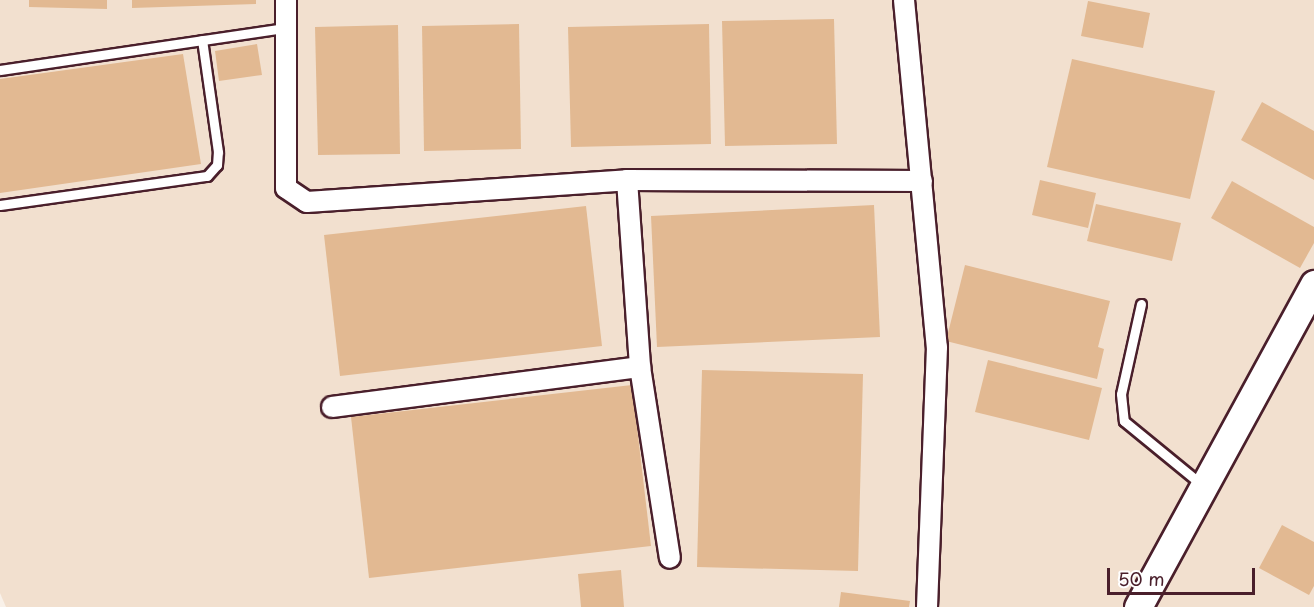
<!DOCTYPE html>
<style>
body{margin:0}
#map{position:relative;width:1314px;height:607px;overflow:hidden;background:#f9f1e9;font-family:"Playpen Sans",sans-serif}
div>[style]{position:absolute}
.built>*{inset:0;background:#f2e0cf}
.building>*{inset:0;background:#e2b992}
.roads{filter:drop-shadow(2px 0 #4a1f2b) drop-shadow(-2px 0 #4a1f2b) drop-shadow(0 2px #4a1f2b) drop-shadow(0 -2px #4a1f2b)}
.service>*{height:9px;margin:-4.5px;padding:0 4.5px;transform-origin:4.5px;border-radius:4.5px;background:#fff}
.minor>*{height:20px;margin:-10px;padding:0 10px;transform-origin:10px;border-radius:10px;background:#fff}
.secondary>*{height:27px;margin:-13.5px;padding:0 13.5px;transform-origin:13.5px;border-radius:13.5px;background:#fff}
span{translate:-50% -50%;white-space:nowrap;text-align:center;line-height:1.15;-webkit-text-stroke:4.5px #fff;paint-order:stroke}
.scale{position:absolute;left:1107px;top:568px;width:148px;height:27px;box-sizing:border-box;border:3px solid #4a1f2b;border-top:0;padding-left:8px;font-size:18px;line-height:21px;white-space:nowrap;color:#4a1f2b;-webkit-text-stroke:4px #fff;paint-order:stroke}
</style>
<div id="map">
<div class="built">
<i style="clip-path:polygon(0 0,1314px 0,1314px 607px,6px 607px,0 593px)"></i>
</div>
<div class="building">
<i style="clip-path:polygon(29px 0,107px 0,107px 9px,29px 7px)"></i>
<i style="clip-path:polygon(132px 0,256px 0,256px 4px,132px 8px)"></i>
<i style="clip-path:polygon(1088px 1px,1150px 13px,1143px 48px,1081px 36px)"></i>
<i style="clip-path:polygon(834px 19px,837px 144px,725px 146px,722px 21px)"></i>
<i style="clip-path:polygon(519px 24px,521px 149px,424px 151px,422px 26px)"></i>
<i style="clip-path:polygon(709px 24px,711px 144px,571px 147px,568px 27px)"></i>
<i style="clip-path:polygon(398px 25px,400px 154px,318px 155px,315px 27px)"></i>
<i style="clip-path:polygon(257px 44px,262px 75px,219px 81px,215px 51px)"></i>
<i style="clip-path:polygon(183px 54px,201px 164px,0 193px,0 79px)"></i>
<i style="clip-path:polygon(1072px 59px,1215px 91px,1190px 199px,1047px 167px)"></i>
<i style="clip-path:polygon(1262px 102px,1314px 131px,1314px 180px,1241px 140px)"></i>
<i style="clip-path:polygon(1040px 180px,1096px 193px,1088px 228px,1032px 215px)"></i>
<i style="clip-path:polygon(1232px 181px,1314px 227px,1314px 243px,1300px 268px,1211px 218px)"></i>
<i style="clip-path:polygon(1096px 204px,1181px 223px,1172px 261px,1087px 241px)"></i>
<i style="clip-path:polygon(874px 205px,880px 337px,657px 347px,651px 216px)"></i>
<i style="clip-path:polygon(586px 206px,602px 346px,340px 376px,324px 235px)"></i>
<i style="clip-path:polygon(965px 265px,1110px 301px,1098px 347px,1104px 349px,1097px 379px,946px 341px)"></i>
<i style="clip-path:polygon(988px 360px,1102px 388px,1089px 440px,975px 412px)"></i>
<i style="clip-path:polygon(702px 370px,863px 374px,858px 571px,697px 567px)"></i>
<i style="clip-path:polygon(632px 385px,651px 546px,369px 578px,351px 417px)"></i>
<i style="clip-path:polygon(1282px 525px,1314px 542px,1314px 586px,1309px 595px,1259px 568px)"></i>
<i style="clip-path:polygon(621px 570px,624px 607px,581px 607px,578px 574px)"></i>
<i style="clip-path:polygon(841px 592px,910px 601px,909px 607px,839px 607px)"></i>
</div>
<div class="roads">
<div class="service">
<i style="left:0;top:70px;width:289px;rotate:-8.4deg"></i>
<i style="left:0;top:205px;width:209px;rotate:-8deg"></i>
<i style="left:207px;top:176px;width:15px;rotate:-48deg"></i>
<i style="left:217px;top:165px;width:13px;rotate:-86deg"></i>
<i style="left:218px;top:152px;width:113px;rotate:-98.1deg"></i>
<i style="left:1141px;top:304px;width:92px;rotate:102.5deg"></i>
<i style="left:1121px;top:394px;width:27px;rotate:84deg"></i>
<i style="left:1124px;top:421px;width:99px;rotate:39.3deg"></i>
</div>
<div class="minor">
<i style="left:286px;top:0;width:188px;rotate:90deg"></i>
<i style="left:286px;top:188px;width:25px;rotate:34deg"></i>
<i style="left:307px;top:202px;width:321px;rotate:-3.9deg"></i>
<i style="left:627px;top:180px;width:295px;rotate:0.2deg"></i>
<i style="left:904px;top:0;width:349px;rotate:84.6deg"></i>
<i style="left:937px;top:347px;width:260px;rotate:92.2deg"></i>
<i style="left:627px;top:180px;width:187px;rotate:86deg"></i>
<i style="left:640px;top:367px;width:193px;rotate:81.1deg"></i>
<i style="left:332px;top:407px;width:311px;rotate:-7.4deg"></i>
</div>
<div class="secondary">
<i style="left:1138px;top:607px;width:368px;rotate:-61.4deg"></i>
</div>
</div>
<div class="scale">50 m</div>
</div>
